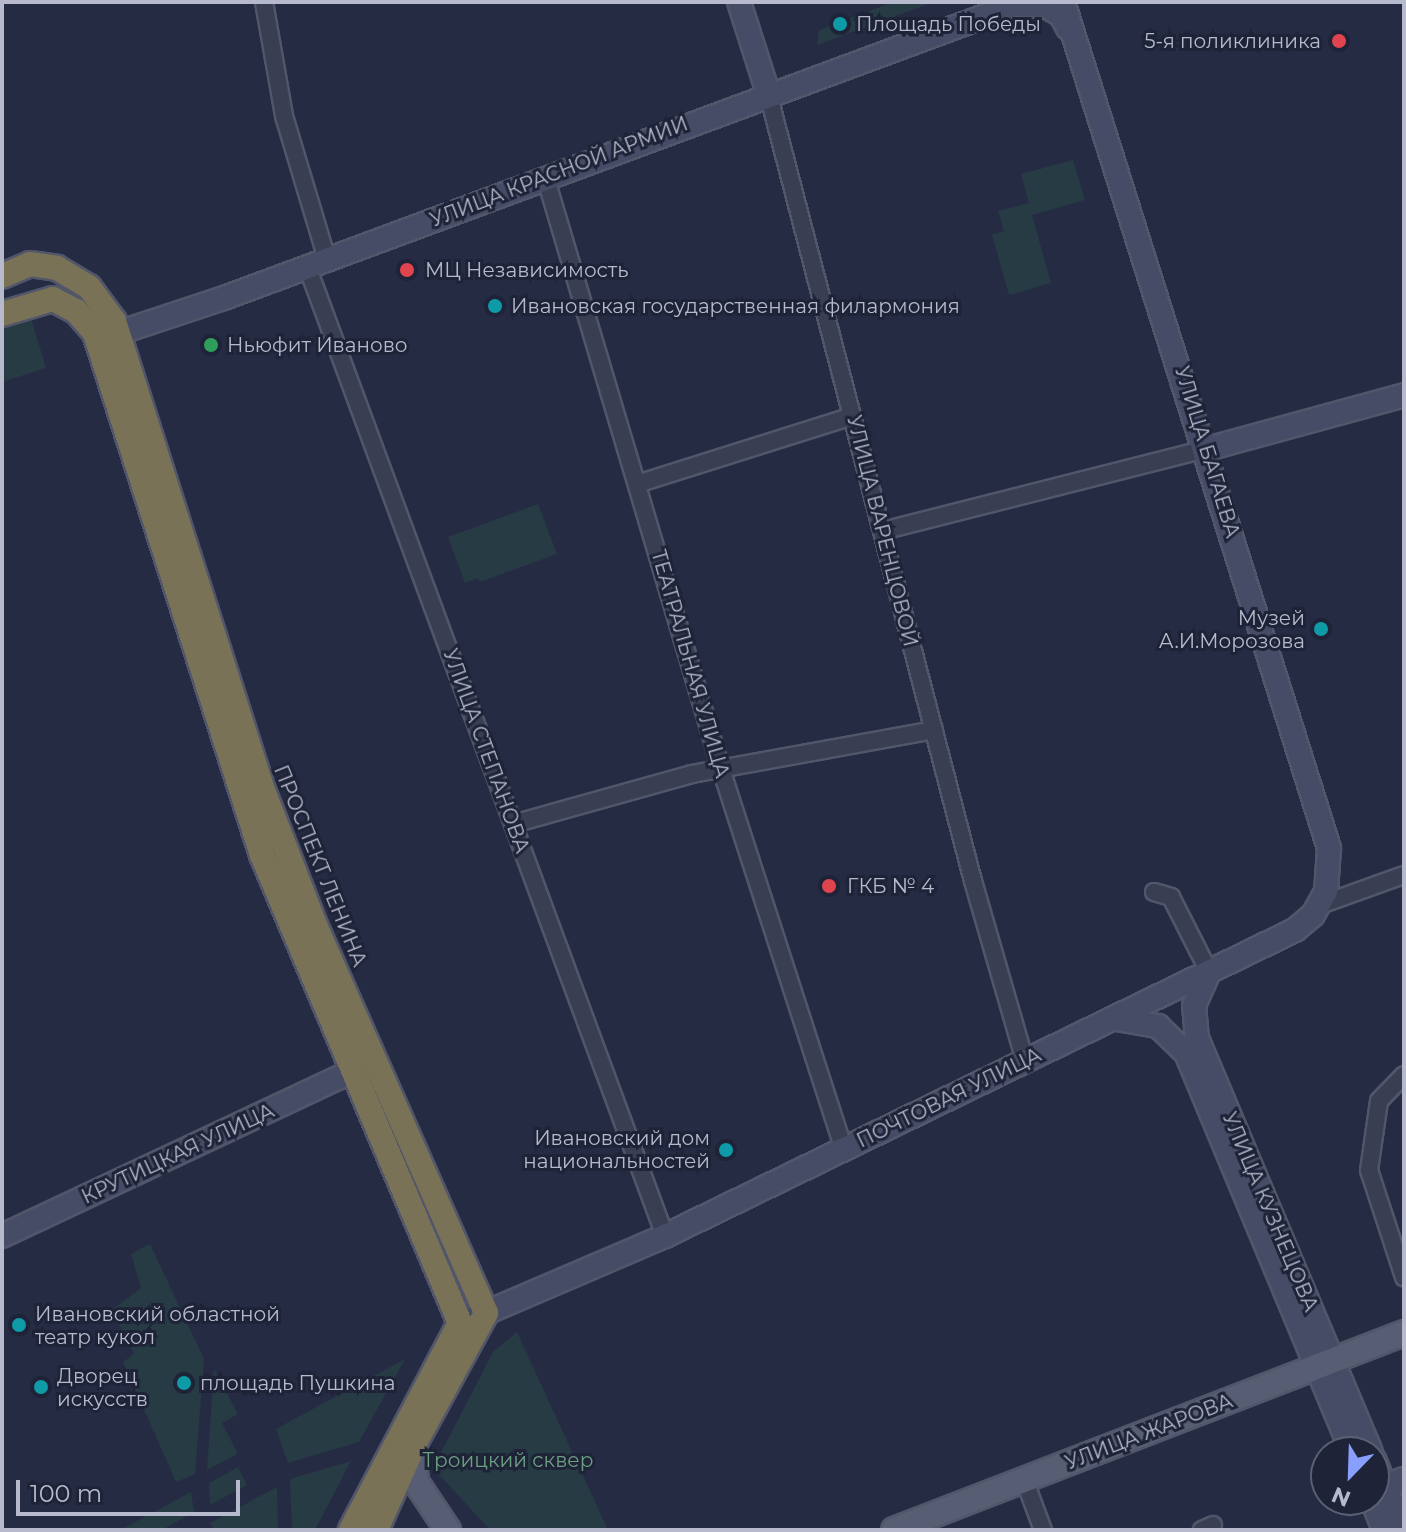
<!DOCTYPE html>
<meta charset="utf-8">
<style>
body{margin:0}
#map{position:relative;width:1406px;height:1532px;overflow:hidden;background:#252b43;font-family:Montserrat,sans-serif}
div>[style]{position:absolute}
.green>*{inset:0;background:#273b44}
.roads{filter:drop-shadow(2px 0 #51566a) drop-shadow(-2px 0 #51566a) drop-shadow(0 2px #51566a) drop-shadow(0 -2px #51566a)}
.street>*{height:16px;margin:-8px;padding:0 8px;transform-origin:8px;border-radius:8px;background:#393e52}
.secondary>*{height:22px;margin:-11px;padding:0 11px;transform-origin:11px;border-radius:11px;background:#474c66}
.primary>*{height:24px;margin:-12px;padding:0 12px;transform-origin:12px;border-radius:12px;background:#575d72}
.highway>*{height:24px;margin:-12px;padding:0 12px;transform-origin:12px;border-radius:12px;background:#797256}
.dots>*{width:22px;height:22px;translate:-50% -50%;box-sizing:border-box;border:4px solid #1e2338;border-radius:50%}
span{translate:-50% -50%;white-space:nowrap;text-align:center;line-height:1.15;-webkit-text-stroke:6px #1e2338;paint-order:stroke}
.poi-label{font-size:20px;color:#b6bacc}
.left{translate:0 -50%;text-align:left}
.right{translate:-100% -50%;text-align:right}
.street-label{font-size:20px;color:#b6bacc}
.park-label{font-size:20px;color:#6c9f82}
.frame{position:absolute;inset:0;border:4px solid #b6bacc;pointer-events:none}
.north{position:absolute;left:1310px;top:1436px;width:80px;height:80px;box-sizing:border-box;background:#1e2338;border:2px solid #5b5f73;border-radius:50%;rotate:203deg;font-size:22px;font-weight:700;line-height:32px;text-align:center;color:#b6bacc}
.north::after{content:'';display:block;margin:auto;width:28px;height:36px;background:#899ffe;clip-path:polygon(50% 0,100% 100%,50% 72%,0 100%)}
.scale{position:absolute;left:16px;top:1480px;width:224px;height:36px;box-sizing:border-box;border:4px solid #b6bacc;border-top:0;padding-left:10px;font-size:24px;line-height:28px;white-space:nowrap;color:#b6bacc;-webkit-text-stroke:6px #1e2338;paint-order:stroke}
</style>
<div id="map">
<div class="green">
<i style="clip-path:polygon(893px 2px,934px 2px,817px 45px,819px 30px)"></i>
<i style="clip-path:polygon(1073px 160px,1085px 200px,1032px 215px,1051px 283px,1009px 295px,992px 235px,1004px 231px,998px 211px,1029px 203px,1021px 174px)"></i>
<i style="clip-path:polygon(31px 318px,46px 368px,2px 382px,2px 329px)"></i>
<i style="clip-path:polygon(538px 504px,557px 554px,480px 582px,478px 578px,465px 583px,448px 537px)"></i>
<i style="clip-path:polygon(150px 1244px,204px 1359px,195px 1474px,176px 1482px,123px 1362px,134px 1354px,112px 1310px,141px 1288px,131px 1254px)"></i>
<i style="clip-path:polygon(517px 1332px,608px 1530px,490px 1530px,433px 1468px,493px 1352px)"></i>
<i style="clip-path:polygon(405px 1359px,359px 1442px,288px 1463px,276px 1429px)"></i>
<i style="clip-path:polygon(214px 1369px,238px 1414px,222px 1423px,238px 1454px,207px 1470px)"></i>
<i style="clip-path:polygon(351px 1461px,315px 1530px,292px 1530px,290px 1479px)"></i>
<i style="clip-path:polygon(238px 1467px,247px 1485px,210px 1505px,209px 1483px)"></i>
<i style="clip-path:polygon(277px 1487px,278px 1530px,214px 1530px,210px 1523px)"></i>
<i style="clip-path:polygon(191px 1492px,194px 1512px,162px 1530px,120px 1530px)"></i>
</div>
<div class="roads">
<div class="street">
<i style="left:264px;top:2px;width:116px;rotate:80deg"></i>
<i style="left:284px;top:116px;width:149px;rotate:73.3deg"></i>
<i style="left:768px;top:93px;width:814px;rotate:75.42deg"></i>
<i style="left:973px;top:881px;width:187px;rotate:73.9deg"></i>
<i style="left:545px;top:176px;width:622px;rotate:73.46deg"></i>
<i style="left:722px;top:772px;width:396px;rotate:72.1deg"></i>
<i style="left:307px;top:266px;width:1034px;rotate:69.74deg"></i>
<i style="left:637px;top:484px;width:226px;rotate:-17.5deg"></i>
<i style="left:882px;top:531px;width:335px;rotate:-14.2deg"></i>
<i style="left:513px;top:824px;width:186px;rotate:-15.6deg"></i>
<i style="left:692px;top:774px;width:246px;rotate:-10.3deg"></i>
<i style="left:1154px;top:892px;width:18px;rotate:16deg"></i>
<i style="left:1171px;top:897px;width:84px;rotate:63.1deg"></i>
<i style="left:1320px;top:905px;width:89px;rotate:-19.7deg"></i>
<i style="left:1404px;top:1075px;width:36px;rotate:134deg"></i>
<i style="left:1379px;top:1101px;width:70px;rotate:98.2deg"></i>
<i style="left:1369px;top:1170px;width:113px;rotate:71.9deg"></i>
<i style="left:1024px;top:1479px;width:54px;rotate:69.6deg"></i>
<i style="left:1202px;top:1530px;width:12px;rotate:-24deg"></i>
</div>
<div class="secondary">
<i style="left:739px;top:2px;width:96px;rotate:72.3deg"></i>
<i style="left:1020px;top:5px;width:25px;rotate:2deg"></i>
<i style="left:1045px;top:6px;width:18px;rotate:29deg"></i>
<i style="left:1061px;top:15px;width:15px;rotate:62deg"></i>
<i style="left:103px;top:338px;width:127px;rotate:-18.3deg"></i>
<i style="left:224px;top:298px;width:852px;rotate:-20.33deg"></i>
<i style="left:1207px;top:449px;width:204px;rotate:-15.3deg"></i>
<i style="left:1209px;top:972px;width:36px;rotate:114deg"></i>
<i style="left:1194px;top:1005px;width:33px;rotate:85deg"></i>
<i style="left:1197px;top:1038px;width:449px;rotate:67.2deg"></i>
<i style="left:1116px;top:1019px;width:43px;rotate:9.5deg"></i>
<i style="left:1158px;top:1026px;width:39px;rotate:44deg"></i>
<i style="left:1186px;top:1053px;width:432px;rotate:67.4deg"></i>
<i style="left:2px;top:1236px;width:388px;rotate:-25.2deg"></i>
<i style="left:469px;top:1320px;width:213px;rotate:-23.2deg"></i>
<i style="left:665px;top:1236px;width:700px;rotate:-25.91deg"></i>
<i style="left:1295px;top:930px;width:23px;rotate:-40deg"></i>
<i style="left:1313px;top:915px;width:26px;rotate:-61deg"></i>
<i style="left:1326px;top:892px;width:44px;rotate:-86.1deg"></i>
<i style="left:1329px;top:848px;width:887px;rotate:-107.45deg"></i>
<i style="left:1374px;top:1459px;width:77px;rotate:67.8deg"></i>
<i style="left:1374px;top:1491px;width:32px;rotate:-22deg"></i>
<i style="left:1372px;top:1500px;width:32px;rotate:68deg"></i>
</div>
<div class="primary">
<i style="left:413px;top:1447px;width:35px;rotate:85deg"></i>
<i style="left:416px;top:1482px;width:58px;rotate:56.3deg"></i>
<i style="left:894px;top:1530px;width:547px;rotate:-21.12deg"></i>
</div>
<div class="highway">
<i style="left:2px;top:276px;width:30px;rotate:-23deg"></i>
<i style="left:30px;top:264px;width:27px;rotate:8deg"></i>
<i style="left:57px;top:268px;width:37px;rotate:31deg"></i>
<i style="left:89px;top:287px;width:42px;rotate:53.7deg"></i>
<i style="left:114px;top:321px;width:487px;rotate:72.4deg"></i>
<i style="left:261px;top:785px;width:150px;rotate:68.9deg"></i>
<i style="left:315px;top:925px;width:424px;rotate:66.2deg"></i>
<i style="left:486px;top:1313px;width:153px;rotate:118.6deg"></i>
<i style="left:413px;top:1447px;width:91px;rotate:114deg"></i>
<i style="left:2px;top:314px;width:53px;rotate:-16.4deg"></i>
<i style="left:53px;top:299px;width:26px;rotate:28deg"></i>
<i style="left:76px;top:311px;width:29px;rotate:49deg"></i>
<i style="left:95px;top:333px;width:548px;rotate:72.26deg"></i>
<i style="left:262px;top:855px;width:508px;rotate:67.07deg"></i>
<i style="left:460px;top:1323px;width:234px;rotate:117.8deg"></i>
</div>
</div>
<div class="dots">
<i style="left:840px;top:24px;background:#0f9aa8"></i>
<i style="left:1339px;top:41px;background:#e0444e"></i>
<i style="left:407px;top:270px;background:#e0444e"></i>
<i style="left:495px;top:306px;background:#0f9aa8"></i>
<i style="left:211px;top:345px;background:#2e9e5b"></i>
<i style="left:1321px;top:629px;background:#0f9aa8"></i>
<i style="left:829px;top:886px;background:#e0444e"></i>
<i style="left:726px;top:1150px;background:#0f9aa8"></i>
<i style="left:19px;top:1325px;background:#0f9aa8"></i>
<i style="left:184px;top:1383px;background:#0f9aa8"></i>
<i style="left:41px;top:1387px;background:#0f9aa8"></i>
</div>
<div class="poi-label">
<span class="left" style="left:856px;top:24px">Площадь Победы</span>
<span class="right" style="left:1321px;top:41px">5-я поликлиника</span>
<span class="left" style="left:425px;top:270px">МЦ Независимость</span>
<span class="left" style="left:511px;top:306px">Ивановская государственная филармония</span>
<span class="left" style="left:227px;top:345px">Ньюфит Иваново</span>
<span class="right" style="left:1305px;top:630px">Музей<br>А.И.Морозова</span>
<span class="left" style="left:847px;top:886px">ГКБ № 4</span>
<span class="right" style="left:710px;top:1150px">Ивановский дом<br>национальностей</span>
<span class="left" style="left:35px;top:1326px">Ивановский областной<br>театр кукол</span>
<span class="left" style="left:57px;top:1388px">Дворец<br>искусств</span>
<span class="left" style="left:200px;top:1383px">площадь Пушкина</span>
</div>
<div class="street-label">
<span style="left:559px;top:172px;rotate:-21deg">УЛИЦА КРАСНОЙ АРМИИ</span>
<span style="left:1207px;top:452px;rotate:73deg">УЛИЦА БАГАЕВА</span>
<span style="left:882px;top:531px;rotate:76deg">УЛИЦА ВАРЕНЦОВОЙ</span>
<span style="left:690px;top:664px;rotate:74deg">ТЕАТРАЛЬНАЯ УЛИЦА</span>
<span style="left:486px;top:751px;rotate:70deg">УЛИЦА СТЕПАНОВА</span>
<span style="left:320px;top:866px;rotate:68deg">ПРОСПЕКТ ЛЕНИНА</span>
<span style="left:949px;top:1098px;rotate:-26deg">ПОЧТОВАЯ УЛИЦА</span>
<span style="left:178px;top:1154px;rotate:-25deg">КРУТИЦКАЯ УЛИЦА</span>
<span style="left:1270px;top:1212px;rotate:67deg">УЛИЦА КУЗНЕЦОВА</span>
<span style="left:1149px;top:1432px;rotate:-21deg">УЛИЦА ЖАРОВА</span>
</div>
<div class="park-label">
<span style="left:508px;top:1460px">Троицкий сквер</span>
</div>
<div class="frame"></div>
<div class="north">N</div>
<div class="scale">100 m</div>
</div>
